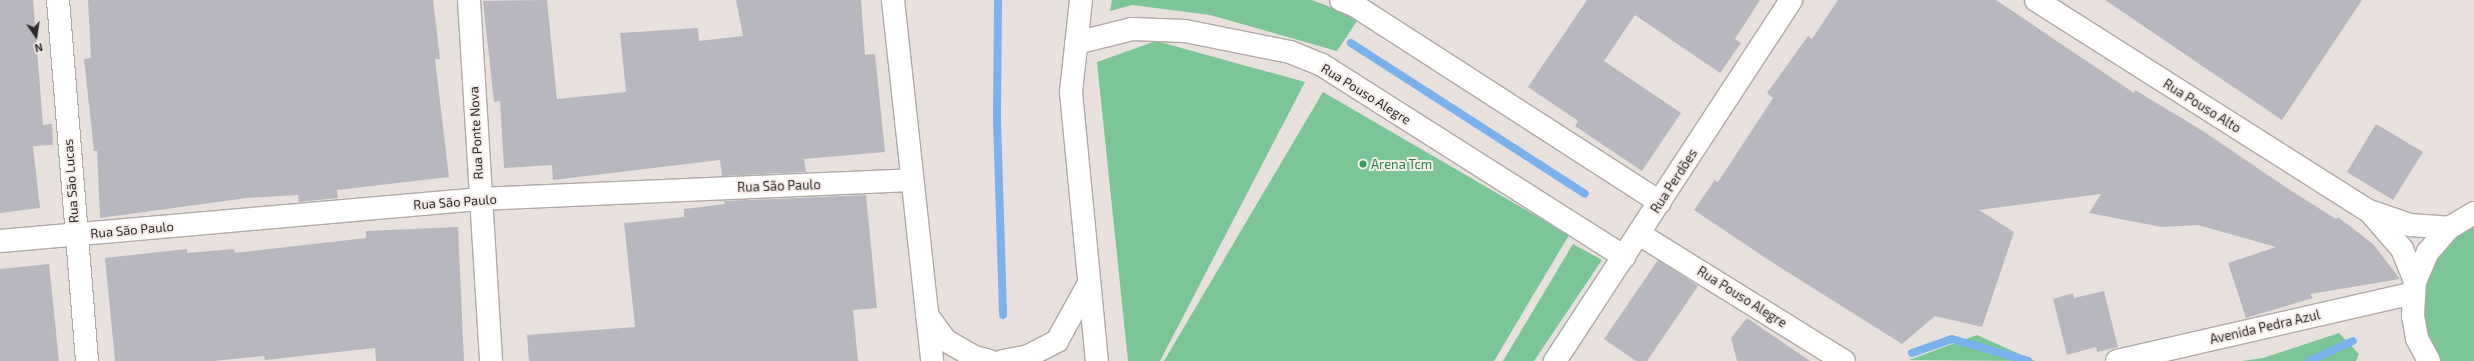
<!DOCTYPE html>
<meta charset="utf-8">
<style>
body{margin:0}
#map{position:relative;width:2474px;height:361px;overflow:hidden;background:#e8e0dc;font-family:"Exo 2",sans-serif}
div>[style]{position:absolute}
.green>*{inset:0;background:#7bc597}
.stream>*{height:8px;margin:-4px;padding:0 4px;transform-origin:4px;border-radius:4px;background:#7bb2ec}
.building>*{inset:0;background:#b8b7bf}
.roads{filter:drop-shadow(1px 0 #b1a9a6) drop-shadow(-1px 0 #b1a9a6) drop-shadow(0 1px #b1a9a6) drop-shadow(0 -1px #b1a9a6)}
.minor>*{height:22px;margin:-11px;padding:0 11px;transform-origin:11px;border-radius:11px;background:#fff}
.tertiary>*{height:22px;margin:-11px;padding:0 11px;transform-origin:11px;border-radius:11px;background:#fff}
.secondary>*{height:22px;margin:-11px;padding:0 11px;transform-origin:11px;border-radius:11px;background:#fff}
.dots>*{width:11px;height:11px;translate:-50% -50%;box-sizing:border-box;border:2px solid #f5ede9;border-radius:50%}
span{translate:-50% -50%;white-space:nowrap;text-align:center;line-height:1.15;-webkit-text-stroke:4px #f5ede9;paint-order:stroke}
.street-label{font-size:13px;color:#2c2928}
.leisure-label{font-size:13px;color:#27864d}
.left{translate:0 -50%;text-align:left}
.north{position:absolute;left:16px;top:16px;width:40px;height:40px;-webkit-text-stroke:3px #f5ede9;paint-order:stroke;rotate:167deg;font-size:11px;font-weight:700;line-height:16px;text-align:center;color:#2c2928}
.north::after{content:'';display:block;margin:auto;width:14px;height:18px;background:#2c2928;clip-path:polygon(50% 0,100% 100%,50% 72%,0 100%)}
</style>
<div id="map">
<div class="green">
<i style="clip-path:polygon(1112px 0,1312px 0,1359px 18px,1337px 51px,1210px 15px,1132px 5px,1110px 11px)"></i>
<i style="clip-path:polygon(1156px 41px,1305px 82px,1160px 361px,1128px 361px,1097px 62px)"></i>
<i style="clip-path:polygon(1323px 92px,1569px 235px,1494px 361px,1164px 361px)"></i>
<i style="clip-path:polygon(2474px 220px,2474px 361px,2441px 361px,2423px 328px,2420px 298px,2428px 268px,2444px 242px)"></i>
<i style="clip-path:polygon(1573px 244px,1602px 260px,1534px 361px,1503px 361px)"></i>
<i style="clip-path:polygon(2339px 333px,2359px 354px,2356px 361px,2242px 361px,2263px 358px)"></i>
<i style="clip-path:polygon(1977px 335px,2035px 361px,1909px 360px)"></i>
</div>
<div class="stream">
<i style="left:998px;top:0;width:121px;rotate:90.5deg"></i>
<i style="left:997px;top:121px;width:194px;rotate:88.2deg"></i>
<i style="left:1351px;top:43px;width:278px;rotate:32.8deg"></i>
<i style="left:1912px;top:353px;width:42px;rotate:-19.3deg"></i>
<i style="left:1952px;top:339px;width:79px;rotate:16.1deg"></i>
<i style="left:2309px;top:361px;width:48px;rotate:-24.4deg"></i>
</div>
<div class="building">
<i style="clip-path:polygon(0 0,33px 0,43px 125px,52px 124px,53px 145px,33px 146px,40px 208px,0 213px)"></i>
<i style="clip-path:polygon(88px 0,433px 0,440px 59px,435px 59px,449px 177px,337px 190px,338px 198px,299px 202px,298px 195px,247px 198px,100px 218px,97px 151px,94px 151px,84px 59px,91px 58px)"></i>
<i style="clip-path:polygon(547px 0,557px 99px,626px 92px,620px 33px,698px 28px,699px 41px,743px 36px,736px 0,861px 0,865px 55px,875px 54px,885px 152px,804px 159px,806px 172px,722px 176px,720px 160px,553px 180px,552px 165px,504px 168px,500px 101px,494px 102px,483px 1px)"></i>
<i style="clip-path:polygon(1587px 0,1760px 0,1735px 39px,1741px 43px,1720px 73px,1635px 15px,1604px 61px,1681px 113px,1642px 171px,1575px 126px,1578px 121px,1528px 87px)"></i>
<i style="clip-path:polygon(1838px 0,1996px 0,2134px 93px,2135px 90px,2203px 131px,2290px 190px,2336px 219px,2338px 217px,2373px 244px,2400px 279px,2310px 294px,2313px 298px,2246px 318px,2228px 263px,2276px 247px,2198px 225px,2162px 227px,2089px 213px,2101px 194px,1979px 210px,2014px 232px,1982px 327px,1935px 316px,1902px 344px,1770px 261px,1694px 210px,1715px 180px,1718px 182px,1773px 98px,1767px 93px,1808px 36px,1812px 39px)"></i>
<i style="clip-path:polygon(2105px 0,2362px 0,2282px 120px)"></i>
<i style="clip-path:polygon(2376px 124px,2423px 152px,2393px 200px,2347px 172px)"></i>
<i style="clip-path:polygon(866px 195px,877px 308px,853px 310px,858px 361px,529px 361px,527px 335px,635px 327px,624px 223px,684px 217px,684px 209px,725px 204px,724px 201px)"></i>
<i style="clip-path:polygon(458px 227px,464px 361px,376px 361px,375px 348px,265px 360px,264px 356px,213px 361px,115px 361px,105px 258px,187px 249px,187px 253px,234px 249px,235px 253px,366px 238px,366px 231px)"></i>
<i style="clip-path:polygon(1658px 260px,1698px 286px,1647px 361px,1636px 361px,1604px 339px)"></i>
<i style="clip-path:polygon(49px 264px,59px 361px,0 361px,0 269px)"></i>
<i style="clip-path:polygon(2104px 291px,2118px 347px,2097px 352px,2096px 347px,2067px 355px,2053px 299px,2073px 293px,2074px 298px)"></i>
<i style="clip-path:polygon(1747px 318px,1810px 361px,1737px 361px,1731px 338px)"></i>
</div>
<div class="roads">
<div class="minor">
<i style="left:58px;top:0;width:362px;rotate:85.4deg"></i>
<i style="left:469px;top:0;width:362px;rotate:86.5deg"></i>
<i style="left:2036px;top:0;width:394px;rotate:32.4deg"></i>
<i style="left:2369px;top:211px;width:43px;rotate:18.9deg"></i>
<i style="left:2410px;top:225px;width:39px;rotate:4deg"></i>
<i style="left:2370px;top:212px;width:49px;rotate:49.1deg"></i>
<i style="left:2402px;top:249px;width:35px;rotate:68deg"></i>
<i style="left:1639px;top:234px;width:241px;rotate:31.8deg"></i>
<i style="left:0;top:241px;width:481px;rotate:-5deg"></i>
<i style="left:479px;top:199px;width:433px;rotate:-2.5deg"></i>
<i style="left:2117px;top:361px;width:304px;rotate:-12.9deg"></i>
<i style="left:2429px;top:361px;width:26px;rotate:-118deg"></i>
<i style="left:2417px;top:338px;width:22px;rotate:-100deg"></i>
<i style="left:2413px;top:316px;width:34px;rotate:-87deg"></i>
<i style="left:2415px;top:282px;width:33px;rotate:-67deg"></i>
<i style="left:2428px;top:252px;width:32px;rotate:-49deg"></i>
<i style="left:2449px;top:228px;width:29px;rotate:-31deg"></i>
</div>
<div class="tertiary">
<i style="left:1341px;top:0;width:14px;rotate:21deg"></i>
<i style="left:1354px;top:5px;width:364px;rotate:32.8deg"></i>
<i style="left:1076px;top:43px;width:58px;rotate:-14deg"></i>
<i style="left:1132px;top:29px;width:53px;rotate:2.2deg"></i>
<i style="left:1185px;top:31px;width:107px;rotate:11.3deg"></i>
<i style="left:1290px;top:52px;width:35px;rotate:22deg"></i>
<i style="left:1322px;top:65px;width:358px;rotate:32.4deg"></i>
<i style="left:1555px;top:361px;width:431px;rotate:-56.8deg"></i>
</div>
<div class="secondary">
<i style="left:893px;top:0;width:363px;rotate:83.8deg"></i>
<i style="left:1081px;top:0;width:93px;rotate:96.2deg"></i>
<i style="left:1071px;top:92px;width:270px;rotate:84.5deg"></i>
<i style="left:927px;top:315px;width:31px;rotate:54deg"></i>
<i style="left:945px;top:340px;width:34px;rotate:30deg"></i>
<i style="left:974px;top:357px;width:16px;rotate:14deg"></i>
<i style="left:1003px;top:361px;width:25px;rotate:-11deg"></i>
<i style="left:1028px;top:356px;width:33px;rotate:-27deg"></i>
<i style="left:1057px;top:341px;width:64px;rotate:-61deg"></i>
</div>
</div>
<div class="dots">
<i style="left:1363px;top:164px;background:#2e9e5b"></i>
</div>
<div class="street-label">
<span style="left:1366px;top:94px;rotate:32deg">Rua Pouso Alegre</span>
<span style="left:2202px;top:106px;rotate:32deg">Rua Pouso Alto</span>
<span style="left:476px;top:133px;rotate:-93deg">Rua Ponte Nova</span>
<span style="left:71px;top:181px;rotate:-94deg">Rua São Lucas</span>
<span style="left:1674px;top:181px;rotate:-57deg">Rua Perdões</span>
<span style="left:779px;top:186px;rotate:-2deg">Rua São Paulo</span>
<span style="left:455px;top:202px;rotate:-4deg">Rua São Paulo</span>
<span style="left:132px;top:230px;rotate:-5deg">Rua São Paulo</span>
<span style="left:1742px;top:297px;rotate:32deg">Rua Pouso Alegre</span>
<span style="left:2265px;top:327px;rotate:-13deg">Avenida Pedra Azul</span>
</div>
<div class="leisure-label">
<span class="left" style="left:1371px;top:164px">Arena Tcm</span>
</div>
<div class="north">N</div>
</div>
